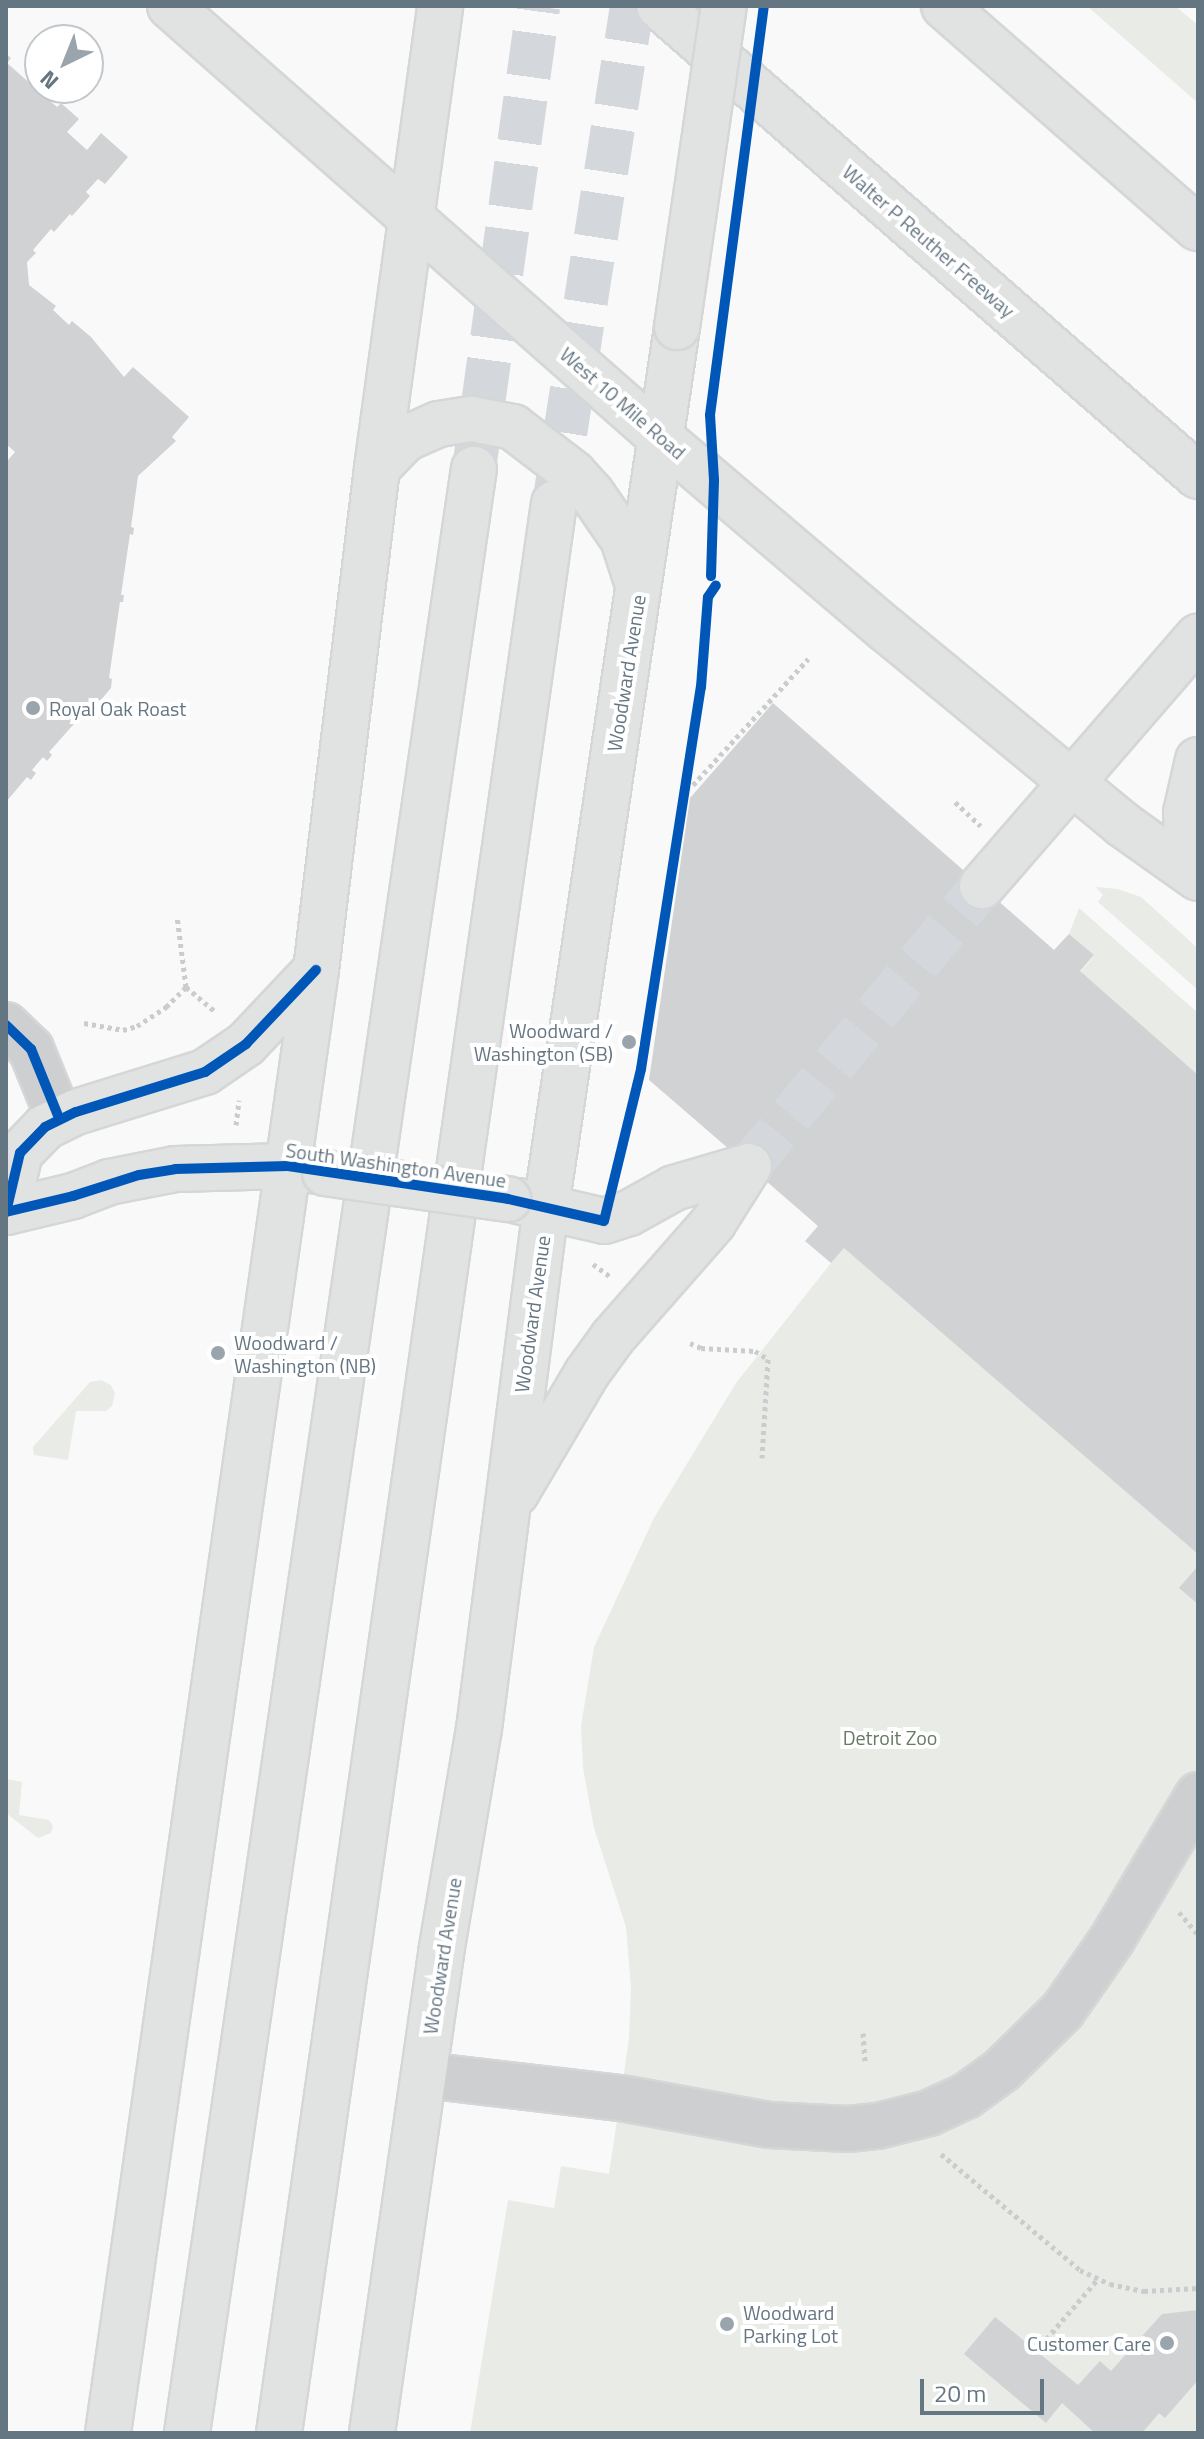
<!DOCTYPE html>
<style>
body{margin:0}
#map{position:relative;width:1204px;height:2439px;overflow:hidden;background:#f9f9f9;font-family:"Titillium Web",sans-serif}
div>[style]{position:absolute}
.green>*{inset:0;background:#e8ebe6}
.building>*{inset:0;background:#d0d2d3}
.major-tunnel>*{height:44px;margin-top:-22px;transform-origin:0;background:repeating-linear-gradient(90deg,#d4d8dc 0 44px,transparent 0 66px)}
.path>*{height:5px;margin-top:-2.5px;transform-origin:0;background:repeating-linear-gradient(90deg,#cbcccd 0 4px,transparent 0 8px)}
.roads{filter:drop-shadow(2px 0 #d5d6d7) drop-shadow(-2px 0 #d5d6d7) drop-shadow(0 2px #d5d6d7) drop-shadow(0 -2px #d5d6d7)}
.minor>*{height:44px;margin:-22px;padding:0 22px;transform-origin:22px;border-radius:22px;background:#cecfd0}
.major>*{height:44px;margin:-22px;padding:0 22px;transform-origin:22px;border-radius:22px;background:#e1e2e2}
.highway>*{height:44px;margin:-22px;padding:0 22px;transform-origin:22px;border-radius:22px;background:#e1e2e2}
.bridges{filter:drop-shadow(2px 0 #d5d6d7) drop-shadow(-2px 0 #d5d6d7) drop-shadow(0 2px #d5d6d7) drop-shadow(0 -2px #d5d6d7)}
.major-bridge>*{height:44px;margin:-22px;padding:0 22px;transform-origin:22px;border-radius:22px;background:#e1e2e2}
.cycleway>*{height:10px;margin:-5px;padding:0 5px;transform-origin:5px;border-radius:5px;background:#0057b8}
.dots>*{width:22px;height:22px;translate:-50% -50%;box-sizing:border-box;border:4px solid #fff;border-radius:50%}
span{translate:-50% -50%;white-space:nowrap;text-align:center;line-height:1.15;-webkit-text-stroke:8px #fff;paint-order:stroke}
.street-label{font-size:20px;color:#657683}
.poi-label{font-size:20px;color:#657683}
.left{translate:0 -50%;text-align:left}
.right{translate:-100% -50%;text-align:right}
.park-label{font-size:20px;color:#687a64}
.frame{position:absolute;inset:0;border:8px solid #657683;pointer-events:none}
.north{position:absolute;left:24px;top:24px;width:80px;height:80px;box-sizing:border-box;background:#fff;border:2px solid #c1c8cd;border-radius:50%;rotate:223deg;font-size:22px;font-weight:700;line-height:32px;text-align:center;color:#657683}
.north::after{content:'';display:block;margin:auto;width:28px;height:36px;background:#99a4ac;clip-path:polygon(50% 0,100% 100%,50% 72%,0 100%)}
.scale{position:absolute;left:920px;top:2379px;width:124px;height:36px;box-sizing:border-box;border:4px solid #657683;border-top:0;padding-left:10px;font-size:24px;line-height:28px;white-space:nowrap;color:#657683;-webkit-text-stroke:6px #fff;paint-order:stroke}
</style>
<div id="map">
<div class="green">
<i style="clip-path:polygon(1087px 6px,1175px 6px,1198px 25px,1198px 103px)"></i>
<i style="clip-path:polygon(1096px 887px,1118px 889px,1141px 897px,1191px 942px,1198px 949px,1198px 990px,1098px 902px,1103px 895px)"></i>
<i style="clip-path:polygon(1079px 908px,1198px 1013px,1198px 2433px,470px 2433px,508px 2200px,554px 2208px,561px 2166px,609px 2174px,629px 2039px,631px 1988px,626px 1927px,594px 1828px,583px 1768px,581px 1726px,594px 1647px,654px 1518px,736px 1383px,831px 1263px,1094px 956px,1069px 934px)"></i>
<i style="clip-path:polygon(101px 1380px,111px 1385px,115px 1394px,112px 1406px,106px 1411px,76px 1411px,68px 1460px,34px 1455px,33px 1447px,90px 1382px)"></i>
<i style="clip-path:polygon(6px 1779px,22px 1782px,19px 1815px,49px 1820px,53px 1826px,51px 1833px,38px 1838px,6px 1813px)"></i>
</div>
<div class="building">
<i style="clip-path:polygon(6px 54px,11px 58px,7px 63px,57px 107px,61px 103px,79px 119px,67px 132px,87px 150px,101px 133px,128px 157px,105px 184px,98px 179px,86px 192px,90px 196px,72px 216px,70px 214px,54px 232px,51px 229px,33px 250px,36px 253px,27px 262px,29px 285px,56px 306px,53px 310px,69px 325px,72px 321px,91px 337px,124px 377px,133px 367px,189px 417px,172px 437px,176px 441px,138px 476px,131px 527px,134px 528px,133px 535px,130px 534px,121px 595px,124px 595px,123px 602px,120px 602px,109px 678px,112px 679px,111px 688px,100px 701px,97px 698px,49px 752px,52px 755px,47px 761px,43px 757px,32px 770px,36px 773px,31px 780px,27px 777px,6px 802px,6px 473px,8px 460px,15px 452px,6px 444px)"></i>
<i style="clip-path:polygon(773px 703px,1054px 950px,1069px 934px,1094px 955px,1080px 971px,1198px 1075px,1198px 1554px,844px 1248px,831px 1263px,805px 1241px,818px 1226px,649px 1080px,690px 798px)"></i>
<i style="clip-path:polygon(1198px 1566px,1198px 1604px,1179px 1588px)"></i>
<i style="clip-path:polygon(1198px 2310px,1198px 2380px,1165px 2418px,1159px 2413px,1142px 2433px,1095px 2433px,1062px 2403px,1046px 2423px,964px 2354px,995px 2317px,1078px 2385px,1100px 2361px,1111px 2371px,1162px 2314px)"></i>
</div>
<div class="major-tunnel">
<i style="left:474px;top:469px;width:467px;rotate:-82.1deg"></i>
<i style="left:555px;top:498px;width:498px;rotate:-81.1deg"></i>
<i style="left:749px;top:1166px;width:364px;rotate:-50.2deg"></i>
</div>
<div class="path">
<i style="left:686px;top:788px;width:8px;rotate:-23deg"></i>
<i style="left:693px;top:785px;width:171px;rotate:-47.6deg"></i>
<i style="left:955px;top:802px;width:35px;rotate:43deg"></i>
<i style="left:186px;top:987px;width:39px;rotate:40deg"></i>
<i style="left:84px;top:1023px;width:40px;rotate:10deg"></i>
<i style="left:123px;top:1030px;width:15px;rotate:-16deg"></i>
<i style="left:137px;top:1026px;width:35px;rotate:-33deg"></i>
<i style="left:166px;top:1007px;width:28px;rotate:-45deg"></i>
<i style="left:186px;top:987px;width:72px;rotate:-97.2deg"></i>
<i style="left:236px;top:1125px;width:25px;rotate:-83deg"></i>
<i style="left:593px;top:1264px;width:22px;rotate:36deg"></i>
<i style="left:690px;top:1343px;width:12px;rotate:24deg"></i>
<i style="left:701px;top:1348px;width:54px;rotate:3.2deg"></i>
<i style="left:755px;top:1351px;width:15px;rotate:32deg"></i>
<i style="left:768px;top:1359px;width:99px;rotate:93.5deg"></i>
<i style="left:1179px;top:1912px;width:30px;rotate:50deg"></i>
<i style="left:863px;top:2033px;width:28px;rotate:86deg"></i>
<i style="left:941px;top:2154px;width:181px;rotate:39.8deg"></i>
<i style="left:1080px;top:2270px;width:33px;rotate:25deg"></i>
<i style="left:1110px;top:2284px;width:35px;rotate:12deg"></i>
<i style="left:1144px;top:2291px;width:54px;rotate:-3.2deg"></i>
<i style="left:1036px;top:2351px;width:95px;rotate:-49.3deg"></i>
</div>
<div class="roads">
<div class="minor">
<i style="left:6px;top:1025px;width:35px;rotate:44deg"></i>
<i style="left:31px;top:1049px;width:74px;rotate:67.9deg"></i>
<i style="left:424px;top:2075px;width:198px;rotate:6.7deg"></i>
<i style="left:621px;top:2098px;width:150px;rotate:10.3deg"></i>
<i style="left:769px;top:2125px;width:79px;rotate:2.9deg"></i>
<i style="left:848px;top:2129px;width:30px;rotate:-6deg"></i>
<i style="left:878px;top:2126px;width:53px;rotate:-14.3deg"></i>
<i style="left:929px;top:2113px;width:41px;rotate:-24.7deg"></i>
<i style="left:966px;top:2096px;width:44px;rotate:-35.8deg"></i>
<i style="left:1002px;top:2070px;width:86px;rotate:-44.5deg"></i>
<i style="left:1063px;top:2010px;width:84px;rotate:-55.2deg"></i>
<i style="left:1111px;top:1941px;width:170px;rotate:-59.2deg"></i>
</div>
<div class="major">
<i style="left:170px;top:6px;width:653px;rotate:41.33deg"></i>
<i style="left:660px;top:437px;width:298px;rotate:40.4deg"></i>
<i style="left:887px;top:630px;width:305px;rotate:39.5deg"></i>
<i style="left:1122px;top:824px;width:93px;rotate:35.4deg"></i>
<i style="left:944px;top:6px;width:337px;rotate:41.2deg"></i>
<i style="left:377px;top:468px;width:40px;rotate:-46deg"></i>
<i style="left:405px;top:439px;width:37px;rotate:-24deg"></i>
<i style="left:439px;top:424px;width:33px;rotate:-9deg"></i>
<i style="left:472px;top:419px;width:42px;rotate:11deg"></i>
<i style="left:513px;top:427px;width:76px;rotate:37.5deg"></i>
<i style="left:573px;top:473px;width:28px;rotate:48deg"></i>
<i style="left:592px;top:494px;width:55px;rotate:55.4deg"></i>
<i style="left:623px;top:539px;width:48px;rotate:71.9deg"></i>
<i style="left:1198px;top:760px;width:54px;rotate:102.8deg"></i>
<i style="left:1186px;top:813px;width:24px;rotate:88deg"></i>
<i style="left:1187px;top:837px;width:28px;rotate:67deg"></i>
<i style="left:982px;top:886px;width:330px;rotate:-49.1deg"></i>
<i style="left:518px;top:1201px;width:88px;rotate:13.1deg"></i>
<i style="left:604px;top:1221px;width:26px;rotate:-18deg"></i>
<i style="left:629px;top:1213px;width:51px;rotate:-29.1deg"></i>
<i style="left:674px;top:1188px;width:78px;rotate:-16.3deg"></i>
<i style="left:6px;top:1212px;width:61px;rotate:-76.7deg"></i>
<i style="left:20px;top:1153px;width:36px;rotate:-46deg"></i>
<i style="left:45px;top:1127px;width:34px;rotate:-26deg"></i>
<i style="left:76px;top:1112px;width:135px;rotate:-17.2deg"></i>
<i style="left:205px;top:1072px;width:50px;rotate:-34.3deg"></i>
<i style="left:246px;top:1044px;width:102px;rotate:-46.6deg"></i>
<i style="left:6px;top:1212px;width:69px;rotate:-13.4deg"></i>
<i style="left:73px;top:1196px;width:39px;rotate:-21deg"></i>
<i style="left:109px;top:1182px;width:67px;rotate:-11.1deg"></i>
<i style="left:175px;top:1169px;width:113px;rotate:-1.5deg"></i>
<i style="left:288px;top:1166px;width:27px;rotate:10deg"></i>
<i style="left:516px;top:1493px;width:139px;rotate:-59.4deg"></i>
<i style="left:587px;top:1373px;width:44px;rotate:-54.2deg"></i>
<i style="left:613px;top:1337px;width:152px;rotate:-48.7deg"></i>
<i style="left:713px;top:1223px;width:67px;rotate:-57.7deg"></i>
<i style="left:108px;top:2433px;width:1478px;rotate:-81.91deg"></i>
<i style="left:316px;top:970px;width:506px;rotate:-83.07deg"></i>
<i style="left:377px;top:468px;width:466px;rotate:-82.2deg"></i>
<i style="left:187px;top:2433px;width:1985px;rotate:-81.69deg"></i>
<i style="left:279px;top:2433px;width:1949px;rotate:-81.89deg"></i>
<i style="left:372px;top:2433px;width:485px;rotate:-81.8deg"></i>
<i style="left:441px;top:1953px;width:227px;rotate:-80.4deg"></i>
<i style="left:479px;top:1729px;width:526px;rotate:-82.69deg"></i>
<i style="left:546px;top:1207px;width:890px;rotate:-81.53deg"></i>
</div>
<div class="highway">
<i style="left:659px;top:6px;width:715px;rotate:41.09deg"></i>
</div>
</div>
<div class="bridges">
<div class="major-bridge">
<i style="left:677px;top:327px;width:324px;rotate:-81.7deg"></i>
<i style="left:325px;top:1173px;width:185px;rotate:8.1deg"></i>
</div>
</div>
<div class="cycleway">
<i style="left:711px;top:576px;width:96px;rotate:-88.2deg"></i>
<i style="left:714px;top:480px;width:65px;rotate:-93.5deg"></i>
<i style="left:710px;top:415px;width:413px;rotate:-82.5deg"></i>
<i style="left:6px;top:1025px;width:35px;rotate:44deg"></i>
<i style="left:31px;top:1049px;width:74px;rotate:67.9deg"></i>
<i style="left:6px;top:1212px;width:69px;rotate:-13.4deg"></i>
<i style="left:73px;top:1196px;width:69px;rotate:-17.7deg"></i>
<i style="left:139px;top:1175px;width:36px;rotate:-9deg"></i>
<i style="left:175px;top:1169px;width:113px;rotate:-1.5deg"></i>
<i style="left:288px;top:1166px;width:222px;rotate:8.5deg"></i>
<i style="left:508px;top:1199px;width:98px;rotate:12.9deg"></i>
<i style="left:604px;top:1221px;width:156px;rotate:-76.3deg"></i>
<i style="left:641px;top:1069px;width:387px;rotate:-81.1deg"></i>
<i style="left:701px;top:687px;width:90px;rotate:-85.6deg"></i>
<i style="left:708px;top:597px;width:14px;rotate:-56deg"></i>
<i style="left:6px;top:1212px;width:61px;rotate:-76.7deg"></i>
<i style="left:20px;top:1153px;width:36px;rotate:-46deg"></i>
<i style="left:45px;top:1127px;width:34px;rotate:-26deg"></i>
<i style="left:76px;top:1112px;width:135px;rotate:-17.2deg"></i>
<i style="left:205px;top:1072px;width:50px;rotate:-34.3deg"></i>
<i style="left:246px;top:1044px;width:102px;rotate:-46.6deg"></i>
</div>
<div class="dots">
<i style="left:33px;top:708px;background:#99a4ac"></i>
<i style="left:629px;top:1042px;background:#99a4ac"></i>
<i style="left:218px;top:1353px;background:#99a4ac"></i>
<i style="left:727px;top:2324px;background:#99a4ac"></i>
<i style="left:1167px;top:2343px;background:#99a4ac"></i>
</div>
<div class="street-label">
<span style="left:929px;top:241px;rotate:41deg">Walter P Reuther Freeway</span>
<span style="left:623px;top:403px;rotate:41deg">West 10 Mile Road</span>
<span style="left:626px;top:673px;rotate:-81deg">Woodward Avenue</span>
<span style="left:396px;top:1165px;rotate:8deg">South Washington Avenue</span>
<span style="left:532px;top:1314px;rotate:-82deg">Woodward Avenue</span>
<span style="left:442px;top:1956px;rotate:-81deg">Woodward Avenue</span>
</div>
<div class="poi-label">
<span class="left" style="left:49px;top:708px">Royal Oak Roast</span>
<span class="right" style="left:613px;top:1042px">Woodward /<br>Washington (SB)</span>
<span class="left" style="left:234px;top:1354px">Woodward /<br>Washington (NB)</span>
<span class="left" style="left:743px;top:2324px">Woodward<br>Parking Lot</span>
<span class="right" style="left:1151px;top:2343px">Customer Care</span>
</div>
<div class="park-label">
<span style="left:890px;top:1737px">Detroit Zoo</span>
</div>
<div class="frame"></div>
<div class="north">N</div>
<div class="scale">20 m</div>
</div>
